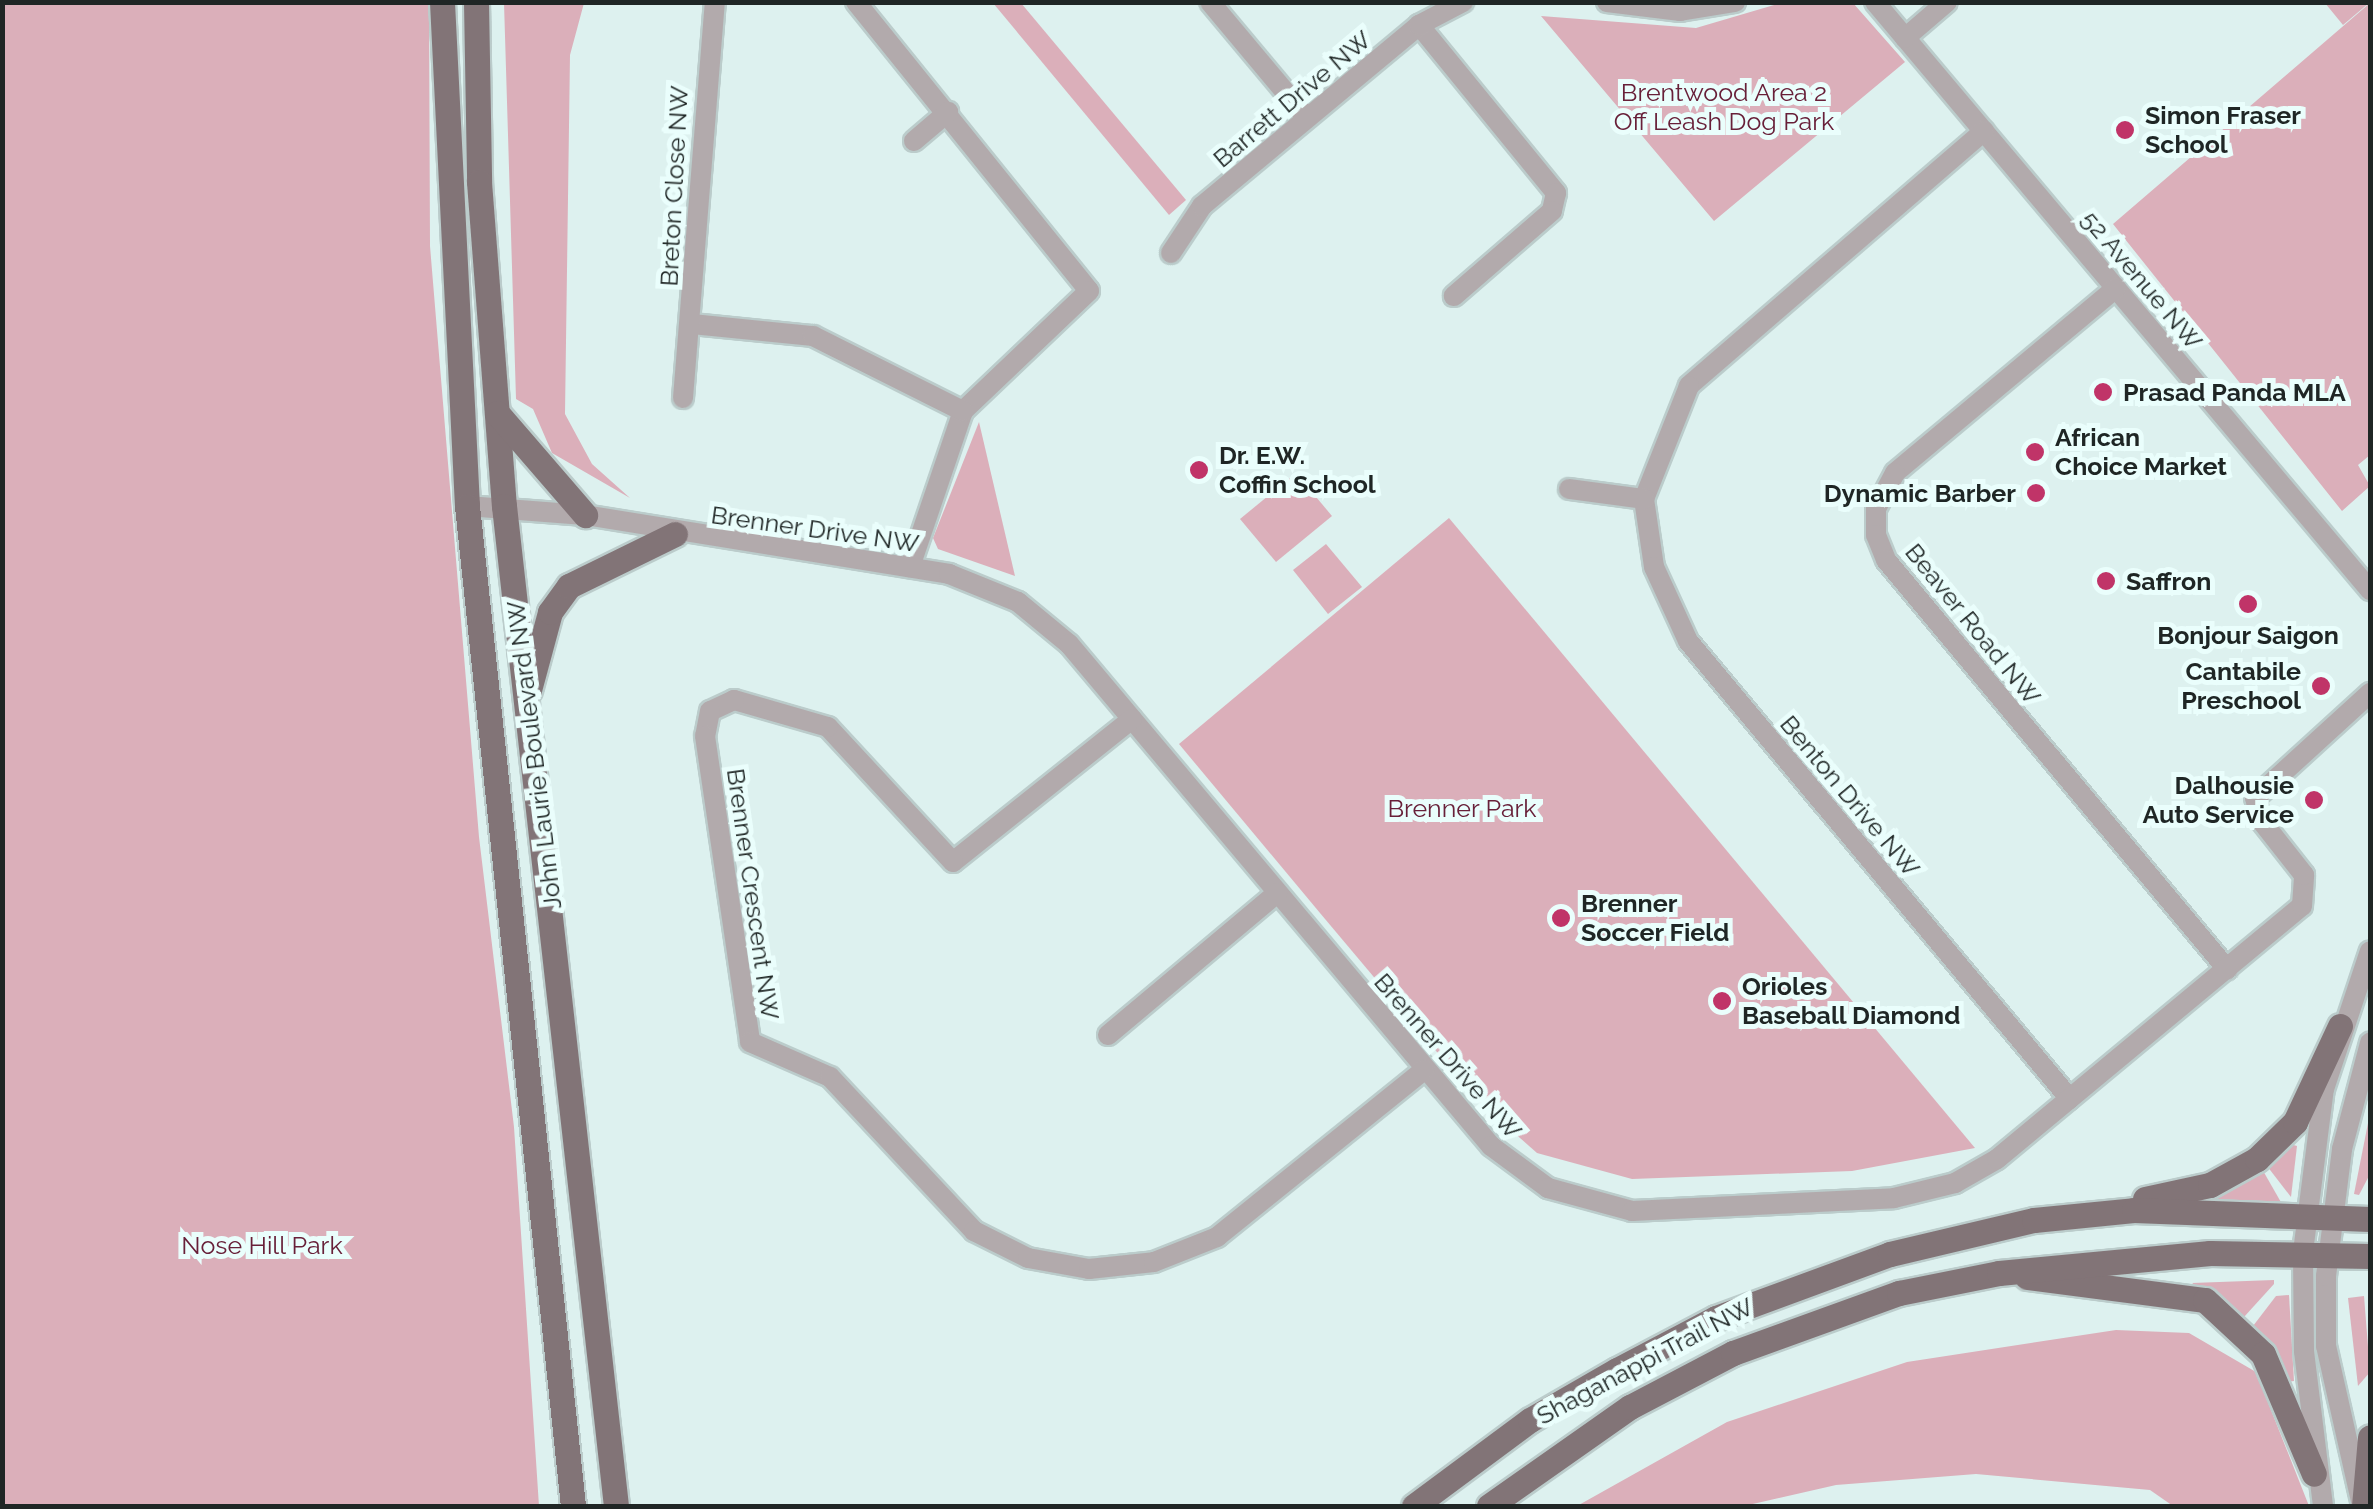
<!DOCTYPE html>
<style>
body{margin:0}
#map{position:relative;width:2373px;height:1509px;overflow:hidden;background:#ddf1ef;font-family:Raleway,sans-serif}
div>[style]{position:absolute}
.green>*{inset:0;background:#dbafba}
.roads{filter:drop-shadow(2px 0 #bbcccb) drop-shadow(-2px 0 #bbcccb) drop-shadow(0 2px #bbcccb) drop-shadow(0 -2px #bbcccb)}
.minor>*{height:20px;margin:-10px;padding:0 10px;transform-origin:10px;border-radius:10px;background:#b2aaac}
.major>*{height:25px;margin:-12.5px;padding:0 12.5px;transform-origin:12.5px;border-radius:12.5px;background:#827477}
.dots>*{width:28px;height:28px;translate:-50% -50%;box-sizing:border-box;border:5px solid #eafefc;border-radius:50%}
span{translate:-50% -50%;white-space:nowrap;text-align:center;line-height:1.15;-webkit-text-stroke:10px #eafefc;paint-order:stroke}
.park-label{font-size:25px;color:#682039}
.street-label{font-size:25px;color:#1f2625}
.poi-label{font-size:25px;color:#1f2625;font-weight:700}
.left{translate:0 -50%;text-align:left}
.right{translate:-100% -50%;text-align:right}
.frame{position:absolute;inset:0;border:5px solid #1f2625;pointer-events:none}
</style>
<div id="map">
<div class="green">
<i style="clip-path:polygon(3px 2px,429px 3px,430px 246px,479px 837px,514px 1127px,539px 1506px,3px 1506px)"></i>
<i style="clip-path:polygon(504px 3px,584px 3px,570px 55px,565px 414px,592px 464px,630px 498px,552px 453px,533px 409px,516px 399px)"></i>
<i style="clip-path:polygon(993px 3px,1021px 3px,1186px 200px,1169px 215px)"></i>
<i style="clip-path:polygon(1781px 3px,1853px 3px,1905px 62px,1714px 221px,1541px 16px,1696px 28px)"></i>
<i style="clip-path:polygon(2325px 3px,2369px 3px,2343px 25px)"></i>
<i style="clip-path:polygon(2370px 3px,2370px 455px,2358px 465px,2370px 486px,2342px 511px,2113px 224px)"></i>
<i style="clip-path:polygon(979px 422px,1015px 576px,938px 549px,933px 538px)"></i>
<i style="clip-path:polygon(1296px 473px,1332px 516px,1276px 562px,1240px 519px)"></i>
<i style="clip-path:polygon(1449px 518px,1975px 1148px,1852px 1171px,1632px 1179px,1537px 1153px,1479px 1102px,1320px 913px,1179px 744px)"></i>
<i style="clip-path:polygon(1326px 544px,1362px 587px,1328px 614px,1293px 570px)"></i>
<i style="clip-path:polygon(2370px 1113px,2370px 1174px,2359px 1195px,2354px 1194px)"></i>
<i style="clip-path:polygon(2290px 1144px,2297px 1146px,2291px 1197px,2267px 1166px)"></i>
<i style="clip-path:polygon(2262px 1169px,2282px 1204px,2198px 1207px,2196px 1199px)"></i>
<i style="clip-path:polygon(2192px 1283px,2274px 1280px,2274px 1284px,2244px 1317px)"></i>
<i style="clip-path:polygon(2289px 1295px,2294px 1381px,2286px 1382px,2253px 1326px,2276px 1296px)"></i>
<i style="clip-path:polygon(2364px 1296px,2370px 1372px,2358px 1386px,2348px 1298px)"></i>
<i style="clip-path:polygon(2116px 1330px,2189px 1333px,2256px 1372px,2309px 1506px,2173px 1506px,2150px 1490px,1976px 1474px,1836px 1485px,1744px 1506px,1577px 1506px,1727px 1422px,1907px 1362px)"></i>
</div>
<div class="roads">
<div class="minor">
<i style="left:856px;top:2px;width:371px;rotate:51.1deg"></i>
<i style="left:1089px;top:291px;width:174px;rotate:136.4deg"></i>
<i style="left:963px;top:411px;width:165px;rotate:108.8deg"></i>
<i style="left:1210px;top:2px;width:151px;rotate:50.1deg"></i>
<i style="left:1607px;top:2px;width:74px;rotate:7deg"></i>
<i style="left:1680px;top:11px;width:56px;rotate:-9.3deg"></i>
<i style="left:1875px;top:2px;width:769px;rotate:49.91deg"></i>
<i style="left:1419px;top:25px;width:217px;rotate:50.8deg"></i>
<i style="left:1556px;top:193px;width:18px;rotate:103deg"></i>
<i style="left:1552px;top:211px;width:130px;rotate:139.1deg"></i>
<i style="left:1905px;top:38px;width:55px;rotate:-40.6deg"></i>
<i style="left:1984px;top:131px;width:390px;rotate:139.2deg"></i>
<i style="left:1689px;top:386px;width:122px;rotate:111.7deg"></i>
<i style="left:1644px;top:499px;width:69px;rotate:81.6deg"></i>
<i style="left:1654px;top:567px;width:81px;rotate:65.3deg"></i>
<i style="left:1688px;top:641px;width:596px;rotate:50.17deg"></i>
<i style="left:914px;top:141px;width:45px;rotate:-40.5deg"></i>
<i style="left:1171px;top:253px;width:56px;rotate:-56.6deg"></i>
<i style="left:1202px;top:206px;width:283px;rotate:-39.8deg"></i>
<i style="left:1419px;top:25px;width:50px;rotate:-27.6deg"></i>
<i style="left:2116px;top:288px;width:288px;rotate:140.1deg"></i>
<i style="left:1895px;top:473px;width:40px;rotate:118deg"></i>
<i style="left:1876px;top:508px;width:27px;rotate:90deg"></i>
<i style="left:1876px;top:535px;width:27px;rotate:68deg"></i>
<i style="left:1886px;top:560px;width:533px;rotate:50.18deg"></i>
<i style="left:692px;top:324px;width:122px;rotate:5.7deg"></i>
<i style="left:813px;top:336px;width:168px;rotate:26.6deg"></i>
<i style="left:683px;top:398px;width:397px;rotate:-85.4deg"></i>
<i style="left:1569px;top:489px;width:76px;rotate:7.6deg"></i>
<i style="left:467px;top:506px;width:118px;rotate:4.4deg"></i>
<i style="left:585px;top:515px;width:369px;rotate:9.2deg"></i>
<i style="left:949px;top:574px;width:74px;rotate:22.1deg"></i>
<i style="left:1018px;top:602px;width:66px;rotate:39.5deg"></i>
<i style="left:1069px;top:644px;width:656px;rotate:49.95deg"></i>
<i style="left:1491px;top:1146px;width:71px;rotate:36.4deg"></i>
<i style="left:1548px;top:1188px;width:87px;rotate:15.3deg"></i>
<i style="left:1632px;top:1211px;width:262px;rotate:-2.8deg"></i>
<i style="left:1894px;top:1198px;width:63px;rotate:-13.8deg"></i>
<i style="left:1955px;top:1183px;width:48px;rotate:-29.7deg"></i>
<i style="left:1997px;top:1159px;width:396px;rotate:-39.7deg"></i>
<i style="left:2302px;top:906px;width:31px;rotate:-86deg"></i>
<i style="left:2304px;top:875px;width:71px;rotate:-128.2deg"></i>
<i style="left:2260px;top:819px;width:22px;rotate:-103deg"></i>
<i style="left:2255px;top:798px;width:156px;rotate:-42.4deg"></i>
<i style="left:1132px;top:719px;width:229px;rotate:141.4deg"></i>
<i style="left:953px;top:862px;width:184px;rotate:-132.8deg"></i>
<i style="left:828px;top:727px;width:98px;rotate:-164deg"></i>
<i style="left:734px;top:700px;width:26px;rotate:155deg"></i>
<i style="left:710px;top:711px;width:25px;rotate:101deg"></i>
<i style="left:705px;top:736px;width:309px;rotate:81.6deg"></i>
<i style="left:750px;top:1042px;width:87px;rotate:23.6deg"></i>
<i style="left:830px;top:1077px;width:211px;rotate:46.9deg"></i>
<i style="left:974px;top:1231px;width:60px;rotate:26.6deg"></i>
<i style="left:1028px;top:1258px;width:62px;rotate:10.2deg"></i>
<i style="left:1089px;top:1269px;width:65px;rotate:-6.1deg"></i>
<i style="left:1154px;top:1262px;width:68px;rotate:-21.6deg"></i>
<i style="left:1217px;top:1237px;width:266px;rotate:-38.9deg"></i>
<i style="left:1108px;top:1035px;width:221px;rotate:-40deg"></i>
<i style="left:2361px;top:1501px;width:159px;rotate:-102.7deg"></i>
<i style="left:2326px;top:1346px;width:70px;rotate:-90deg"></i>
<i style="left:2326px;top:1276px;width:128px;rotate:-82.8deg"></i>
<i style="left:2342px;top:1149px;width:110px;rotate:-75.2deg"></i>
<i style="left:2323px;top:1506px;width:156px;rotate:-97deg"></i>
<i style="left:2304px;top:1351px;width:99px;rotate:-90.6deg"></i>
<i style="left:2303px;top:1252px;width:164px;rotate:-82.7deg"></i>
<i style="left:2324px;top:1089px;width:145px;rotate:-71.6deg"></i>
</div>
<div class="major">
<i style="left:442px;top:2px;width:505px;rotate:87.16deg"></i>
<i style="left:467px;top:506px;width:1006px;rotate:83.95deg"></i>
<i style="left:476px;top:2px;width:180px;rotate:89deg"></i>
<i style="left:479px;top:182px;width:325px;rotate:85.6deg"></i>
<i style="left:504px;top:506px;width:1006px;rotate:83.61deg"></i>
<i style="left:497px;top:413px;width:135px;rotate:49.2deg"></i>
<i style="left:529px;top:690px;width:81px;rotate:-74.9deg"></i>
<i style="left:550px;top:612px;width:32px;rotate:-54deg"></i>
<i style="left:569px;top:586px;width:118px;rotate:-26.1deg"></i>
<i style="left:2145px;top:1199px;width:66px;rotate:-12.2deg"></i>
<i style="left:2210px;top:1185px;width:54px;rotate:-29deg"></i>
<i style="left:2257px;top:1159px;width:53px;rotate:-44.2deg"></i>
<i style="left:2295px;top:1122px;width:106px;rotate:-64.9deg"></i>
<i style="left:2027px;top:1277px;width:179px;rotate:7.4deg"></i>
<i style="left:2205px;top:1300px;width:79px;rotate:43deg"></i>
<i style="left:2263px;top:1354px;width:130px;rotate:67deg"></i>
<i style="left:1414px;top:1506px;width:144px;rotate:-36.6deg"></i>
<i style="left:1530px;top:1420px;width:100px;rotate:-29.9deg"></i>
<i style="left:1617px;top:1370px;width:112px;rotate:-27.7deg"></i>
<i style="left:1716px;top:1318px;width:185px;rotate:-20.2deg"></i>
<i style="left:1890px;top:1254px;width:148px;rotate:-13.3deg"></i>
<i style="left:2034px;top:1220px;width:100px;rotate:-5.7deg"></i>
<i style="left:2134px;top:1210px;width:236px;rotate:2.2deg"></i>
<i style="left:1489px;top:1506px;width:172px;rotate:-35.1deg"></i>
<i style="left:1630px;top:1407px;width:116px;rotate:-27.7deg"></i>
<i style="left:1733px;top:1353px;width:177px;rotate:-19.9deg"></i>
<i style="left:1899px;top:1293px;width:102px;rotate:-11.3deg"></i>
<i style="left:1999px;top:1273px;width:212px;rotate:-5.4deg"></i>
<i style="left:2210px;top:1253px;width:160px;rotate:1.1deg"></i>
<i style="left:2364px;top:1506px;width:69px;rotate:-85deg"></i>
</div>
</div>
<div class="dots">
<i style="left:2125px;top:130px;background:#c03468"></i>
<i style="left:2103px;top:392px;background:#c03468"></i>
<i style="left:2035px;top:452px;background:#c03468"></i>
<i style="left:1199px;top:470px;background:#c03468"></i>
<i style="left:2036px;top:493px;background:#c03468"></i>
<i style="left:2106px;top:581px;background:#c03468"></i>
<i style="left:2248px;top:604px;background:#c03468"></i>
<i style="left:2321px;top:686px;background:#c03468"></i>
<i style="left:2314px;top:800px;background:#c03468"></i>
<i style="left:1561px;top:918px;background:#c03468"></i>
<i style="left:1722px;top:1001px;background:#c03468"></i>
</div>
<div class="park-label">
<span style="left:1724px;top:107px">Brentwood Area 2<br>Off Leash Dog Park</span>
<span style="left:1462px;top:808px">Brenner Park</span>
<span style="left:262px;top:1245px">Nose Hill Park</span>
</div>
<div class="street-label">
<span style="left:1292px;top:99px;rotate:-40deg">Barrett Drive NW</span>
<span style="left:674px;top:186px;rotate:-87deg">Breton Close NW</span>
<span style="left:2142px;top:280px;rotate:50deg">52 Avenue NW</span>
<span style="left:815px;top:529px;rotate:8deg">Brenner Drive NW</span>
<span style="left:1973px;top:624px;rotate:51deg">Beaver Road NW</span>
<span style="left:534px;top:755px;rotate:-97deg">John Laurie Boulevard NW</span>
<span style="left:1850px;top:796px;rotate:50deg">Benton Drive NW</span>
<span style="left:753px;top:894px;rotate:82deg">Brenner Crescent NW</span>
<span style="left:1448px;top:1056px;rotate:49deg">Brenner Drive NW</span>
<span style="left:1645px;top:1361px;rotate:-28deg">Shaganappi Trail NW</span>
</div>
<div class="poi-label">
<span class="left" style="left:2145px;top:130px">Simon Fraser<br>School</span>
<span class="left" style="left:2123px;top:392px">Prasad Panda MLA</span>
<span class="left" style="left:2055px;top:452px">African<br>Choice Market</span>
<span class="left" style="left:1219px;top:470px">Dr. E.W.<br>Coffin School</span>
<span class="right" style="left:2016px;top:493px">Dynamic Barber</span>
<span class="left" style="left:2126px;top:581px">Saffron</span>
<span style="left:2248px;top:635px">Bonjour Saigon</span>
<span class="right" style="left:2301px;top:686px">Cantabile<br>Preschool</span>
<span class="right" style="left:2294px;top:800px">Dalhousie<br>Auto Service</span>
<span class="left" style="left:1581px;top:918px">Brenner<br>Soccer Field</span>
<span class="left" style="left:1742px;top:1001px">Orioles<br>Baseball Diamond</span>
</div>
<div class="frame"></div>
</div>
